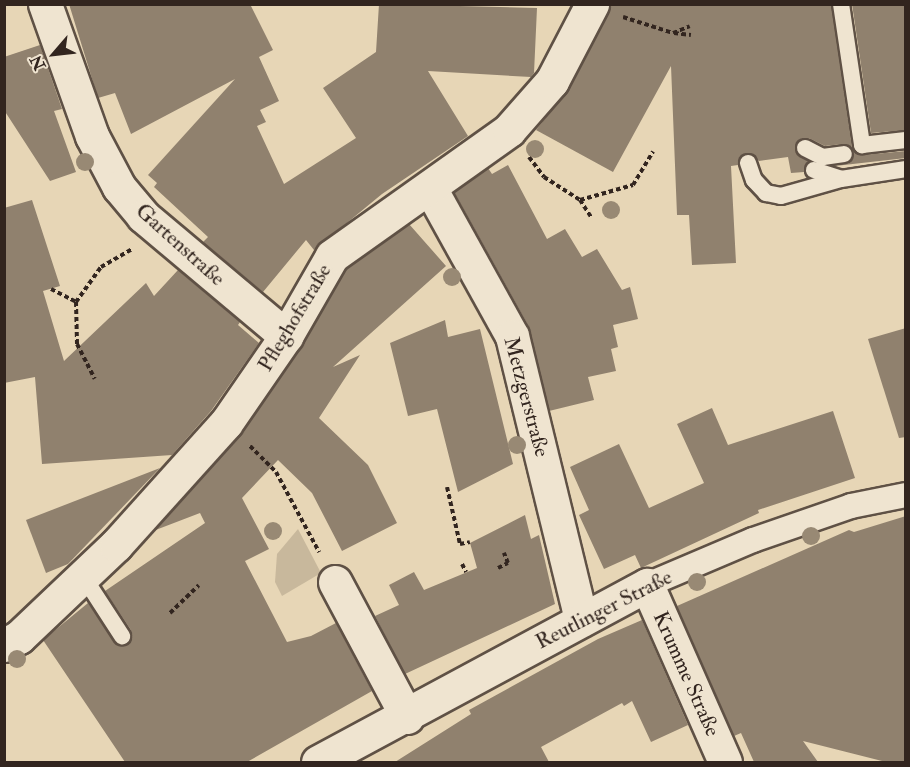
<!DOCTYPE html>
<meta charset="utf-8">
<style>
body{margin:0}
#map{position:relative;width:910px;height:767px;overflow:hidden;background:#e7d6b6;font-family:"IM FELL Double Pica",serif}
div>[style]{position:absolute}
.green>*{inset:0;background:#c8b89c}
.building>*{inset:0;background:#90816e}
.path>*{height:4px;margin-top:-2px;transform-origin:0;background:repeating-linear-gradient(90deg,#32251f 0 4.5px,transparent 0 7.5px)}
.roads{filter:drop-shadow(2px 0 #5f5145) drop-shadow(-2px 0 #5f5145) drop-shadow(0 2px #5f5145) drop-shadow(0 -2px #5f5145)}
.service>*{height:16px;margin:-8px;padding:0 8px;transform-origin:8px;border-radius:8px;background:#efe4d0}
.pedestrian>*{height:24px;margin:-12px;padding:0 12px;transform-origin:12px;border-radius:12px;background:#efe4d0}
.minor>*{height:33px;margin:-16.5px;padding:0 16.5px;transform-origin:16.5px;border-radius:16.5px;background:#efe4d0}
.trees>*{width:18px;height:18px;margin:-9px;border-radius:50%;background:#988974}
span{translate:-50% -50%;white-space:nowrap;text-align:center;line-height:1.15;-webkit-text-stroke:5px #efe4d0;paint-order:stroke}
.street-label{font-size:21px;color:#32251f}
.frame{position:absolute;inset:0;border:6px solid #32251f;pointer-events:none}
.north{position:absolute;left:24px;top:24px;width:60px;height:60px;-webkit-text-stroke:4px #efe4d0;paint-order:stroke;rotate:242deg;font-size:16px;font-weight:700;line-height:24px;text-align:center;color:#32251f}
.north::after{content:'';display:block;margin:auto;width:21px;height:27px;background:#32251f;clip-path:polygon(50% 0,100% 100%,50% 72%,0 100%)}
</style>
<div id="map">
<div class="green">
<i style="clip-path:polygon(298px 529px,321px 573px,282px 596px,275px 582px,277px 554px)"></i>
</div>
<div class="building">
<i style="clip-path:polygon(69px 4px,250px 4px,273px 50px,259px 57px,279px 101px,260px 110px,266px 122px,257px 126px,284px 184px,356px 138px,323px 88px,376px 52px,379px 4px,537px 8px,534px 73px,531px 77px,428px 71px,468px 136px,382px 194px,314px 250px,306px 240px,263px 292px,203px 242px,208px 237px,154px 187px,157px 183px,148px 175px,235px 79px,131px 134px,115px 93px,98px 98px)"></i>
<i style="clip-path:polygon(611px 4px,831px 4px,852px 147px,843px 144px,825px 146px,809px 138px,800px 139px,796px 153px,808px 161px,804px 172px,791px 173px,788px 157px,759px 161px,750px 153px,740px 156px,738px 165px,731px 166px,736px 263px,692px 265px,689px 215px,677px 215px,671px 66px,613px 172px,536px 130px,568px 90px)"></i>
<i style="clip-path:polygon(852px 4px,906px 4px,906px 130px,871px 133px)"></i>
<i style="clip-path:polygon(40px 45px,62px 109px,54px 111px,76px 172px,50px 181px,4px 110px,4px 57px)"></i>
<i style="clip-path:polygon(906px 151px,906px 158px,835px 166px,850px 163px,854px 152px,863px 155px)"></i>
<i style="clip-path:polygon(508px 165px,547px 239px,565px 229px,582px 257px,597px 249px,622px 290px,630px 287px,638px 319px,613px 325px,618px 347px,611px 349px,616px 371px,588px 377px,594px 400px,549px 411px,529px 327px,454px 192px,488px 168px,492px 174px)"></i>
<i style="clip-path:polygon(32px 200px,60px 286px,43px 291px,64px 361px,146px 283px,154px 296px,178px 270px,240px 322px,238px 325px,259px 343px,211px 411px,172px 455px,42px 464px,35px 377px,4px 383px,4px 208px)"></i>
<i style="clip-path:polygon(409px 224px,446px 266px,333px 367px,360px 355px,319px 418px,368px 465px,397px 523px,342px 551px,312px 493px,278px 460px,242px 498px,269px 549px,245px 561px,287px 642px,311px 636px,336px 623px,372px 691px,247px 762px,125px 762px,43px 640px,88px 603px,117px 645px,131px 641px,131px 630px,105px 591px,205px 523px,200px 513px,153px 531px,241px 434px,301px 347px,346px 269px)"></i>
<i style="clip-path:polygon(445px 320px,448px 337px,480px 329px,513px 464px,458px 492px,437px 409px,408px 416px,390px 343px)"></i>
<i style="clip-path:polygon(906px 328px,906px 437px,899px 438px,868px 339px)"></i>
<i style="clip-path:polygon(712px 408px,728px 445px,833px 411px,855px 478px,758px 510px,759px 513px,641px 568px,635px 555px,604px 569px,579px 515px,589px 510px,570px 467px,619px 444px,649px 508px,704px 483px,677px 424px)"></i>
<i style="clip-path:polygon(160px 468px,68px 564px,46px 573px,26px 520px)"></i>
<i style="clip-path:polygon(525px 515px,531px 539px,539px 535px,555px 604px,405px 674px,375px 616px,399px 605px,389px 585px,414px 572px,424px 590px,477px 568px,470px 543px)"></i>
<i style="clip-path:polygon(906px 516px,906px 762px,886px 762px,803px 741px,818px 762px,754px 762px,741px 733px,734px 736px,677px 606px,849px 530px,854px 532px)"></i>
<i style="clip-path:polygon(642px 620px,688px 725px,651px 742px,632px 701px,624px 706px,622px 703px,541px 747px,549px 762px,395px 762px,471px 714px,469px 710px,598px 639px)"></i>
</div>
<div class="path">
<i style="left:623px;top:17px;width:52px;rotate:17.7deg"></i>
<i style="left:673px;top:33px;width:18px;rotate:-22deg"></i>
<i style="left:674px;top:33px;width:17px;rotate:7deg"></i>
<i style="left:529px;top:157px;width:25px;rotate:53deg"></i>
<i style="left:544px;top:177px;width:43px;rotate:32.6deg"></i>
<i style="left:580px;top:200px;width:20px;rotate:57deg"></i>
<i style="left:580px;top:200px;width:55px;rotate:-15.8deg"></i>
<i style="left:633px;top:185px;width:39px;rotate:-59deg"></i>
<i style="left:51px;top:289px;width:28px;rotate:27deg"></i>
<i style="left:76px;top:302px;width:43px;rotate:-54.5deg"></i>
<i style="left:101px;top:267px;width:36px;rotate:-30deg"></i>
<i style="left:76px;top:302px;width:42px;rotate:88.6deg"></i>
<i style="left:77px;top:344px;width:39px;rotate:63deg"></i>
<i style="left:250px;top:446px;width:37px;rotate:45deg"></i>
<i style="left:276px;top:472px;width:91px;rotate:61.7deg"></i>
<i style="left:447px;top:487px;width:58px;rotate:77.2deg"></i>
<i style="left:460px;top:544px;width:10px;rotate:-11deg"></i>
<i style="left:462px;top:564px;width:9px;rotate:63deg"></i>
<i style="left:498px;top:568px;width:11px;rotate:-27deg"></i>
<i style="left:508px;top:563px;width:11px;rotate:-112deg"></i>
<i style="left:170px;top:613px;width:40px;rotate:-44deg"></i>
</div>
<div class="roads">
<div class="service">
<i style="left:841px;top:4px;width:143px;rotate:81.5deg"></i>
<i style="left:862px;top:145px;width:44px;rotate:-6.5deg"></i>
<i style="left:805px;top:148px;width:20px;rotate:27deg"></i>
<i style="left:823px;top:157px;width:21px;rotate:-8deg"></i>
<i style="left:748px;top:163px;width:18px;rotate:71deg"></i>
<i style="left:754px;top:180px;width:18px;rotate:47deg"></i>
<i style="left:766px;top:193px;width:15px;rotate:11deg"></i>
<i style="left:781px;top:196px;width:62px;rotate:-15.8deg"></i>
<i style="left:841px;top:179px;width:66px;rotate:-8.7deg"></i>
<i style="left:814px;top:170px;width:28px;rotate:18deg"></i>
<i style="left:83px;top:576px;width:72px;rotate:57deg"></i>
</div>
<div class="pedestrian">
<i style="left:647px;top:585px;width:115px;rotate:-23deg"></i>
<i style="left:753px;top:540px;width:104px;rotate:-19.1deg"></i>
<i style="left:851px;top:506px;width:56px;rotate:-11.3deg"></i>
</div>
<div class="minor">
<i style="left:45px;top:4px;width:140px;rotate:70.4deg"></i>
<i style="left:92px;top:136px;width:58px;rotate:62.1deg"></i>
<i style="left:119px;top:187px;width:38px;rotate:50deg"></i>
<i style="left:143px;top:216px;width:187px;rotate:40deg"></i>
<i style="left:430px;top:188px;width:169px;rotate:61deg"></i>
<i style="left:512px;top:336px;width:292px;rotate:76.3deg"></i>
<i style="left:335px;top:582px;width:153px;rotate:61.9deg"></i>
<i style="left:4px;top:645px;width:17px;rotate:-28deg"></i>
<i style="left:19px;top:637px;width:134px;rotate:-43.5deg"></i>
<i style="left:116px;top:545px;width:164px;rotate:-48deg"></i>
<i style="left:226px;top:423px;width:106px;rotate:-55.4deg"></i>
<i style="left:286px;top:336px;width:92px;rotate:-60.1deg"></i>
<i style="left:332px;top:256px;width:217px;rotate:-35.4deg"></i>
<i style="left:509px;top:130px;width:65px;rotate:-48.7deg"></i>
<i style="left:552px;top:81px;width:87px;rotate:-62.5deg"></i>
<i style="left:318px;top:762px;width:374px;rotate:-28.3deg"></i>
<i style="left:647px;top:585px;width:193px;rotate:66.2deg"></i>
</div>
</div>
<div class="trees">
<i style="left:535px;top:149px"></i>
<i style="left:85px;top:162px"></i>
<i style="left:611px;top:210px"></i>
<i style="left:452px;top:277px"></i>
<i style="left:517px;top:445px"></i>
<i style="left:273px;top:531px"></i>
<i style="left:811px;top:536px"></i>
<i style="left:697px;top:582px"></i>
<i style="left:17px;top:659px"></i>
</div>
<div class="street-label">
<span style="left:180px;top:245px;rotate:42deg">Gartenstraße</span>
<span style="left:295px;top:318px;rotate:-59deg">Pfleghofstraße</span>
<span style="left:526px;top:397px;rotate:75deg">Metzgerstraße</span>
<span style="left:604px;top:610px;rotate:-27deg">Reutlinger Straße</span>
<span style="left:686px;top:674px;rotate:66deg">Krumme Straße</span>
</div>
<div class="frame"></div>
<div class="north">N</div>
</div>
